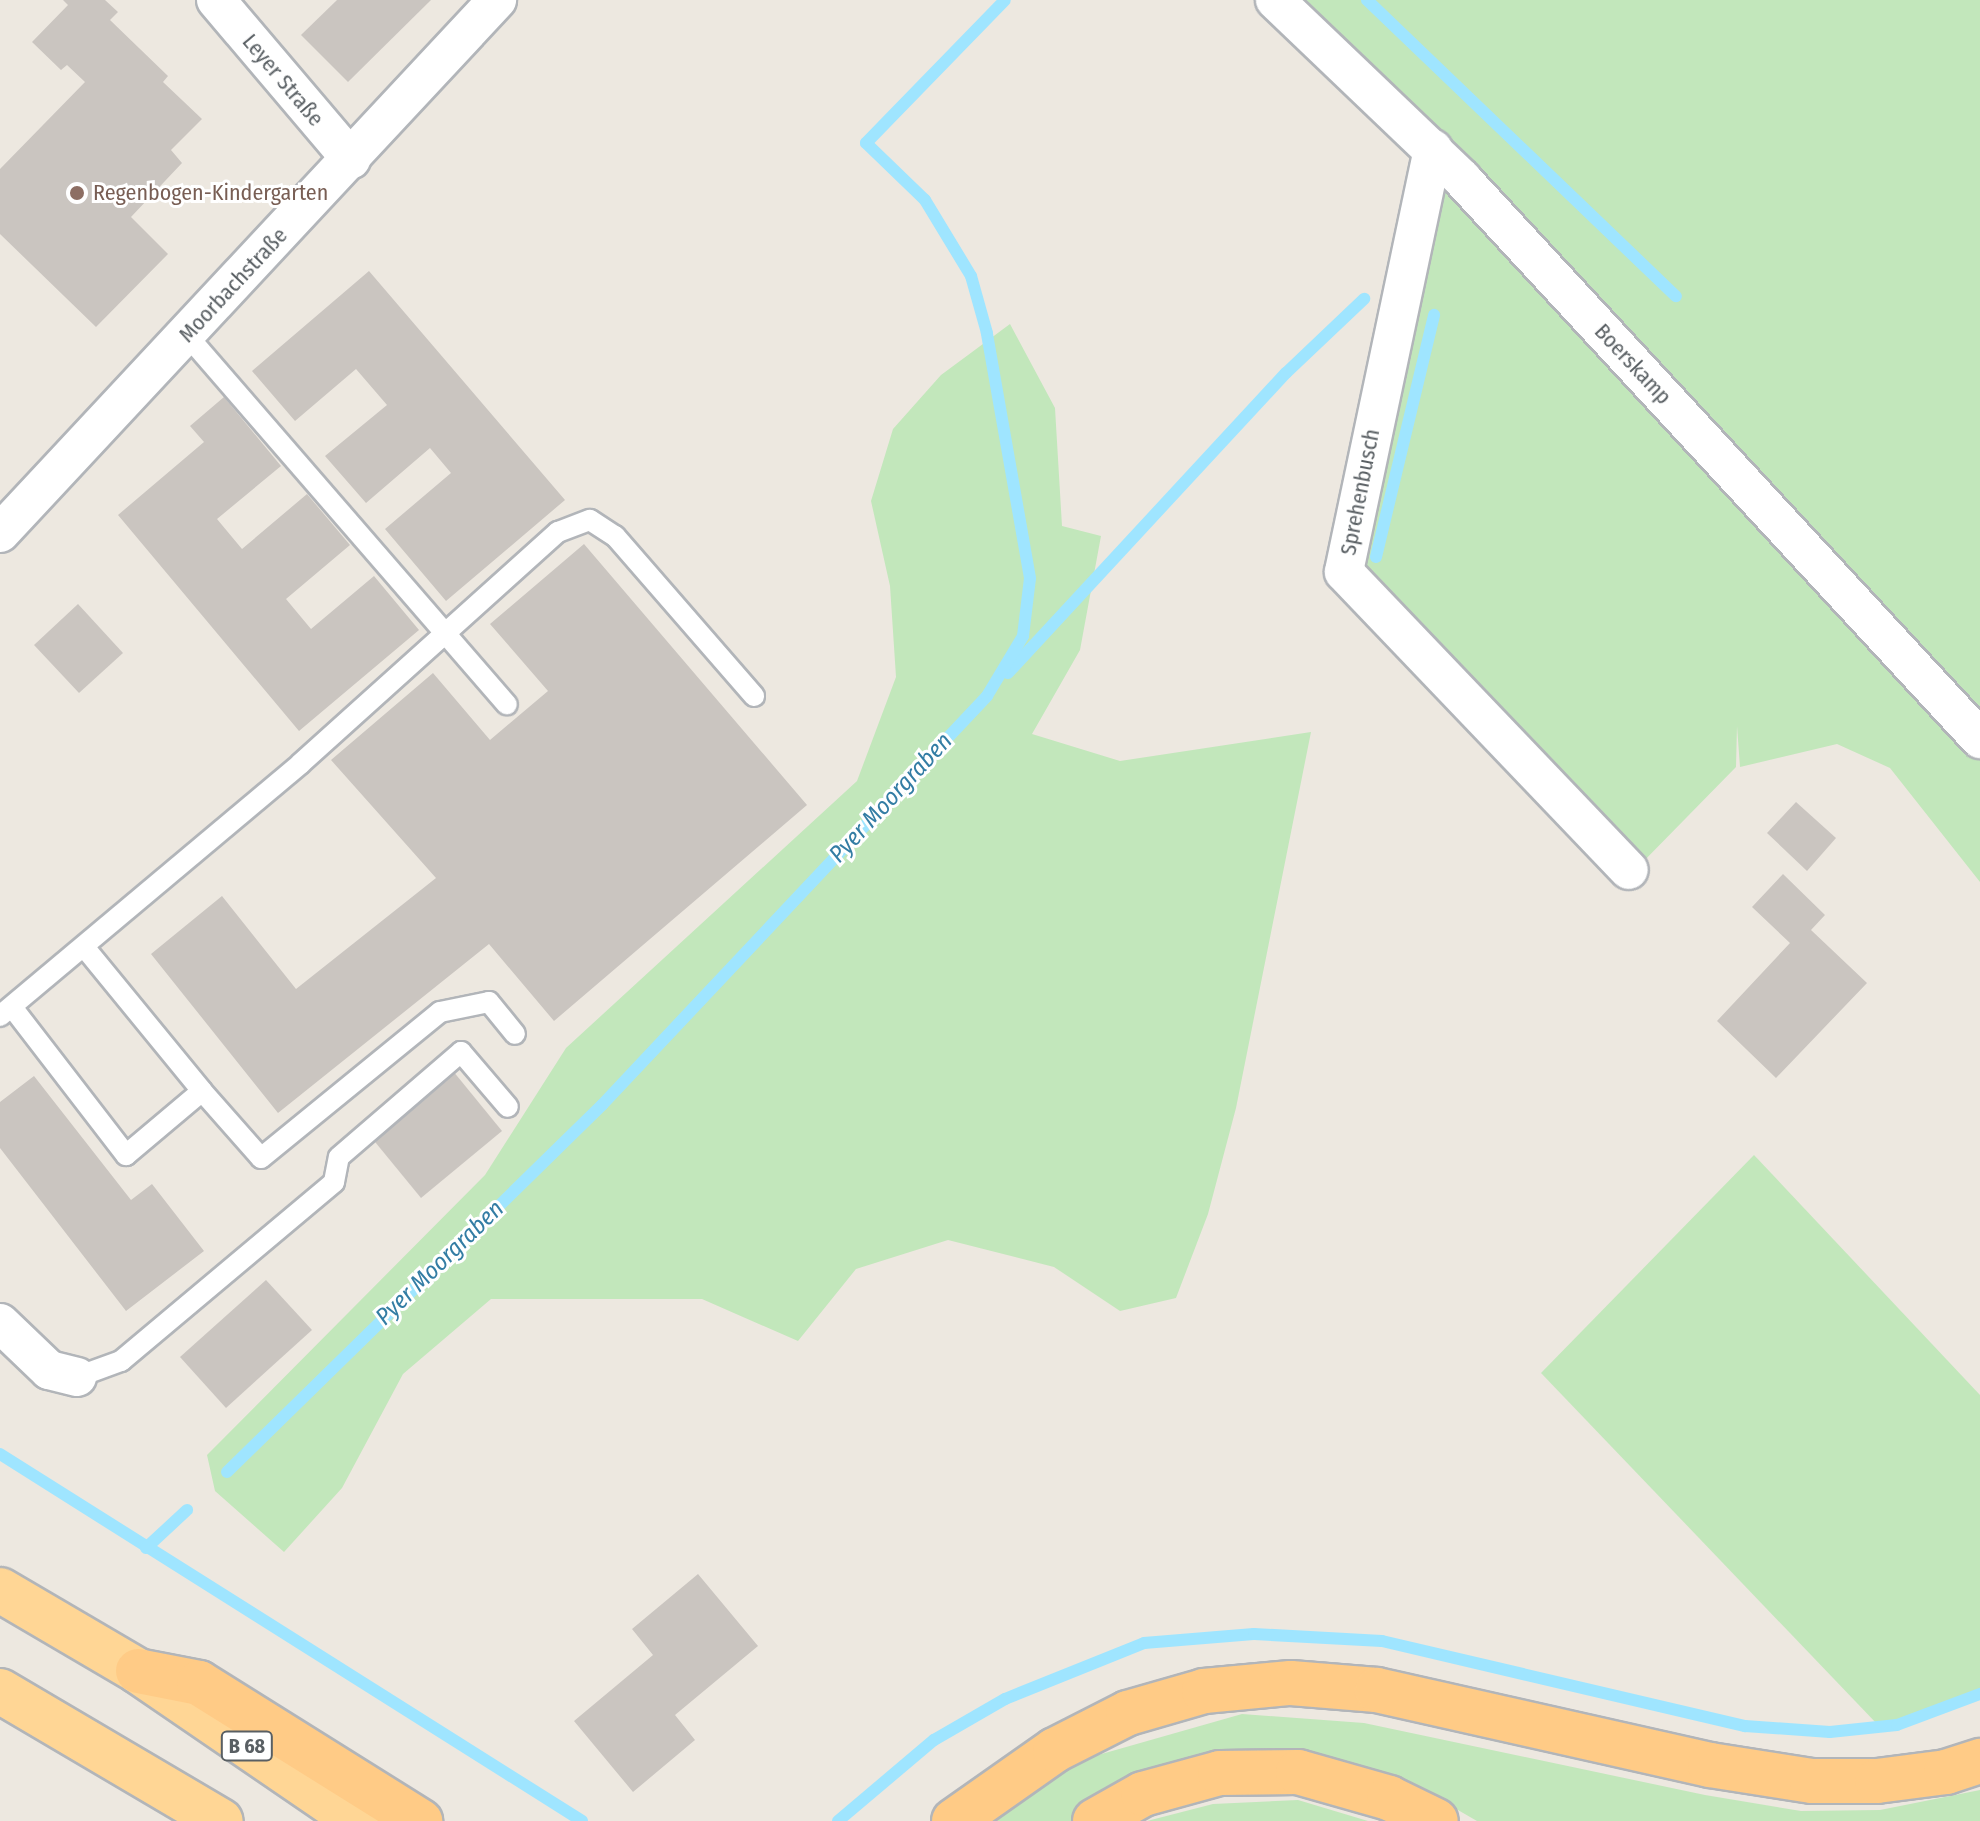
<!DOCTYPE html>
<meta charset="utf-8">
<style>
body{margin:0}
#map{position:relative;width:1980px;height:1821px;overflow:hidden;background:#ede8e0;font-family:"Fira Sans Condensed",sans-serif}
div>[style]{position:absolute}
.green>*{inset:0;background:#c2e7bb}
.stream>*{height:12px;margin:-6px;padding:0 6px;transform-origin:6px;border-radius:6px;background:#9fe5ff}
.building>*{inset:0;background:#cac5c0}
.roads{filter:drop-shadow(2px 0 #b2b5b9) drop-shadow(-2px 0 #b2b5b9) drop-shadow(0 2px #b2b5b9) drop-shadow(0 -2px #b2b5b9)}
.service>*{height:20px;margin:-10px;padding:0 10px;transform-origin:10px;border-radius:10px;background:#fff}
.minor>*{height:38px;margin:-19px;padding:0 19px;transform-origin:19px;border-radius:19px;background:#fff}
.trunk>*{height:44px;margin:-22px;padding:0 22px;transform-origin:22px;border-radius:22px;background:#ffd695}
.motorway>*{height:44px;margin:-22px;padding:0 22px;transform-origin:22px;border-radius:22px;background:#ffcb86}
.dots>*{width:22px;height:22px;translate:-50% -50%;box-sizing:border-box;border:4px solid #fff;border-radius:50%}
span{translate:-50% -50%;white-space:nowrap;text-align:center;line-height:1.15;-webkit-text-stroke:6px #fff;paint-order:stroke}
.shield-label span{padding:2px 6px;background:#fff;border:2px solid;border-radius:6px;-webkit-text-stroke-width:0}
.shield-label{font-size:20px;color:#595f63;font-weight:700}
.street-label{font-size:22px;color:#595f63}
.education-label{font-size:22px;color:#785e54}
.left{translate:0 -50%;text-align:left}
.water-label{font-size:24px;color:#337da4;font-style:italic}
</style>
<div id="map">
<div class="green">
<i style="clip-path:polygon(1275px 0,1365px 0,1396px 32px,1367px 0,1980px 0,1980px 882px,1890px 768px,1837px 744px,1740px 767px,1737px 726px,1736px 767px,1636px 869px,1355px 565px,1433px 149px)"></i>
<i style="clip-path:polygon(1010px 324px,1055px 408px,1062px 526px,1101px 536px,1080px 650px,1032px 734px,1120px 761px,1311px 732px,1236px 1108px,1208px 1214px,1176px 1298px,1120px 1311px,1054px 1267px,948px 1240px,856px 1269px,798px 1341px,702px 1299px,491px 1299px,403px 1374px,342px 1488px,284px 1552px,215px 1491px,207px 1455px,485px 1175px,566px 1048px,857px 781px,896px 677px,890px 586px,871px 501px,893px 429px,941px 375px)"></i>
<i style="clip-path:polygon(1754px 1155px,1980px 1395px,1980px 1694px,1897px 1725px,1878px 1725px,1541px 1373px)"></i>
<i style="clip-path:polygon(1242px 1714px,1364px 1723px,1705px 1795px,1801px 1811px,1880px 1810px,1980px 1790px,1980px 1821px,1477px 1821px,1411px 1783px,1274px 1753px,1101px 1797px,1071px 1821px,994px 1821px,1084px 1759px)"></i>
<i style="clip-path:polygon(1298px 1800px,1368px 1821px,1147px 1821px,1213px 1804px)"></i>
</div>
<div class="stream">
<i style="left:1367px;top:0;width:428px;rotate:43.8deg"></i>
<i style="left:1376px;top:557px;width:249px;rotate:-76.5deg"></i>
<i style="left:1008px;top:673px;width:409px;rotate:-47.2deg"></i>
<i style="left:1286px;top:373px;width:108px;rotate:-43.5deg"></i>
<i style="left:0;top:1454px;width:688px;rotate:32.23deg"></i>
<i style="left:227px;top:1472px;width:525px;rotate:-44.38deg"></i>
<i style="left:602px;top:1105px;width:562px;rotate:-46.73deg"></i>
<i style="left:987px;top:696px;width:70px;rotate:-59deg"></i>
<i style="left:1023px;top:636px;width:58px;rotate:-83.1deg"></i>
<i style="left:1030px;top:578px;width:249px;rotate:-100deg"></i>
<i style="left:987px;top:333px;width:59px;rotate:-105.7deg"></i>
<i style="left:971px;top:276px;width:89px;rotate:-121.2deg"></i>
<i style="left:925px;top:200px;width:82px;rotate:-136deg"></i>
<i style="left:866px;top:143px;width:199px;rotate:-45.8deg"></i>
<i style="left:146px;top:1548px;width:56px;rotate:-42.8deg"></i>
<i style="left:838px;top:1821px;width:126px;rotate:-40.2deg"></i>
<i style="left:934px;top:1740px;width:82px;rotate:-30deg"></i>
<i style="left:1005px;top:1699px;width:150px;rotate:-21.9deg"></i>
<i style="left:1144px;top:1643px;width:110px;rotate:-4.7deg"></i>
<i style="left:1254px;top:1634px;width:128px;rotate:3.1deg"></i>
<i style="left:1382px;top:1641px;width:373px;rotate:13.2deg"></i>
<i style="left:1745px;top:1726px;width:85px;rotate:4deg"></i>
<i style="left:1830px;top:1732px;width:67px;rotate:-6deg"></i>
<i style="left:1897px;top:1725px;width:89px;rotate:-20.5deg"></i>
</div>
<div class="building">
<i style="clip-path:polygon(63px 0,105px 0,118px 12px,110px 20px,168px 76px,163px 82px,202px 119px,171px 150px,182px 163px,131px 217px,168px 254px,96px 327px,0 234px,0 169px,85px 82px,67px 65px,61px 70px,32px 42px,68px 5px)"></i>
<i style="clip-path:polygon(337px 0,431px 0,348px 82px,301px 35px)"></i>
<i style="clip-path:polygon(369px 271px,565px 500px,446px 601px,385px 529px,451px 473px,430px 448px,366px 503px,325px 456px,387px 405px,356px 369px,295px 421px,252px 371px)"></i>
<i style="clip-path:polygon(224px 397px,281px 466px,217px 519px,242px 549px,307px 494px,350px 545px,286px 599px,311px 629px,374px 576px,419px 630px,299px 731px,118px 515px,204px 442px,190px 426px)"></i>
<i style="clip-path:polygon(584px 544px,807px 805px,554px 1021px,489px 944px,278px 1113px,151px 954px,222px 896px,296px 989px,436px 878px,331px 760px,433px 673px,490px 740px,548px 691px,490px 624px)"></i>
<i style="clip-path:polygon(78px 604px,123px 653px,79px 693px,34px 645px)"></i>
<i style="clip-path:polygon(1796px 802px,1836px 838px,1807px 871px,1767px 833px)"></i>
<i style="clip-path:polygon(1783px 874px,1825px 915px,1811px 930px,1867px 983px,1776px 1078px,1717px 1021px,1790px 943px,1752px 907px)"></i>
<i style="clip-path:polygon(453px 1071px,502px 1131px,421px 1198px,371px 1137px)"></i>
<i style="clip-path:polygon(34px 1076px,131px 1200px,152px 1184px,204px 1251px,126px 1311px,0 1148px,0 1102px)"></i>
<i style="clip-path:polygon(266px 1280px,312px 1330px,226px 1408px,180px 1357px)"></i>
<i style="clip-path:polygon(698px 1574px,758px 1646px,675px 1715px,695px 1740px,633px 1792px,574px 1721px,653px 1655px,632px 1629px)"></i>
</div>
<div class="roads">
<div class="service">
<i style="left:186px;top:334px;width:490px;rotate:49.1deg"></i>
<i style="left:85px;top:948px;width:185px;rotate:50.7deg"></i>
<i style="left:12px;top:1007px;width:187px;rotate:52.4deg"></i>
<i style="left:126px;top:1155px;width:99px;rotate:-40.1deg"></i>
<i style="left:202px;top:1091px;width:89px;rotate:48.6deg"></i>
<i style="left:261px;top:1158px;width:231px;rotate:-39.2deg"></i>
<i style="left:440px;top:1012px;width:50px;rotate:-11.5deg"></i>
<i style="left:489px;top:1002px;width:41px;rotate:50.9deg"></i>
<i style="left:0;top:1016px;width:392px;rotate:-40deg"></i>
<i style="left:300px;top:764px;width:347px;rotate:-42deg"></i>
<i style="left:558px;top:532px;width:34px;rotate:-21deg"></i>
<i style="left:590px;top:520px;width:30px;rotate:33deg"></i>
<i style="left:615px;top:536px;width:212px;rotate:49deg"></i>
<i style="left:77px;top:1377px;width:47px;rotate:-20deg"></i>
<i style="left:121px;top:1361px;width:278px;rotate:-40deg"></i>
<i style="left:334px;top:1182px;width:25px;rotate:-79deg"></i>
<i style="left:339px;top:1157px;width:161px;rotate:-40.7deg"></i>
<i style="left:461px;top:1052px;width:72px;rotate:49.5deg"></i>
</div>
<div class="minor">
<i style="left:216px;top:0;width:209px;rotate:49.7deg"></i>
<i style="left:1275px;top:0;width:259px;rotate:43.7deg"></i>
<i style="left:1462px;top:179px;width:763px;rotate:47.23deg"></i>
<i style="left:1433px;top:149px;width:432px;rotate:101.9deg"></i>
<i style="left:1344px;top:572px;width:412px;rotate:46.3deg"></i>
<i style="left:0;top:533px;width:729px;rotate:-47deg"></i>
<i style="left:0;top:1323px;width:68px;rotate:43.8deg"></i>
<i style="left:49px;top:1370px;width:29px;rotate:14deg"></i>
</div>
<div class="trunk">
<i style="left:0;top:1590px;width:160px;rotate:30.4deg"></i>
<i style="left:138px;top:1671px;width:265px;rotate:34.4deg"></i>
<i style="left:0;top:1691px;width:256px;rotate:30.5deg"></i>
</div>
<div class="motorway">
<i style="left:138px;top:1671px;width:62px;rotate:11.1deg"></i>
<i style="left:199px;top:1683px;width:261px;rotate:32deg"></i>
<i style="left:954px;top:1821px;width:123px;rotate:-35.1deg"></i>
<i style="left:1055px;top:1750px;width:82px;rotate:-26.9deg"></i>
<i style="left:1128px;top:1713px;width:79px;rotate:-16.1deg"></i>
<i style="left:1204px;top:1691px;width:87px;rotate:-5.3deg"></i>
<i style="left:1291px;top:1683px;width:86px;rotate:4.7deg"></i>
<i style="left:1377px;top:1690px;width:341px;rotate:12.7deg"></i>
<i style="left:1710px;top:1765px;width:103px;rotate:8.9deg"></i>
<i style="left:1812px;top:1781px;width:65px"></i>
<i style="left:1877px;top:1781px;width:70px;rotate:-7.4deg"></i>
<i style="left:1946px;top:1772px;width:36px;rotate:-18deg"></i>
<i style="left:1095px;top:1821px;width:55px;rotate:-29.4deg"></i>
<i style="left:1143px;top:1794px;width:80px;rotate:-15.3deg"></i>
<i style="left:1220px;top:1773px;width:78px;rotate:-0.7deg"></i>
<i style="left:1298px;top:1772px;width:95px;rotate:15.9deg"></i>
<i style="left:1389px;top:1798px;width:52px;rotate:26.1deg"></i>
</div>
</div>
<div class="dots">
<i style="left:77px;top:193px;background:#8d6e63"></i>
</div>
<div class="shield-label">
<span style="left:247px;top:1746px">B 68</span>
</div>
<div class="street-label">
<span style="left:283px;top:80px;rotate:50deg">Leyer Straße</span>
<span style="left:233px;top:285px;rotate:-47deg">Moorbachstraße</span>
<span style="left:1633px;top:364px;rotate:47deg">Boerskamp</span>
<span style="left:1360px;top:492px;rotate:-79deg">Sprehenbusch</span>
</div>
<div class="education-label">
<span class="left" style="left:93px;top:193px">Regenbogen-Kindergarten</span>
</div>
<div class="water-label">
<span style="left:891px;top:798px;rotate:-47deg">Pyer Moorgraben</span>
<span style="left:440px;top:1263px;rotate:-44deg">Pyer Moorgraben</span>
</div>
</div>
